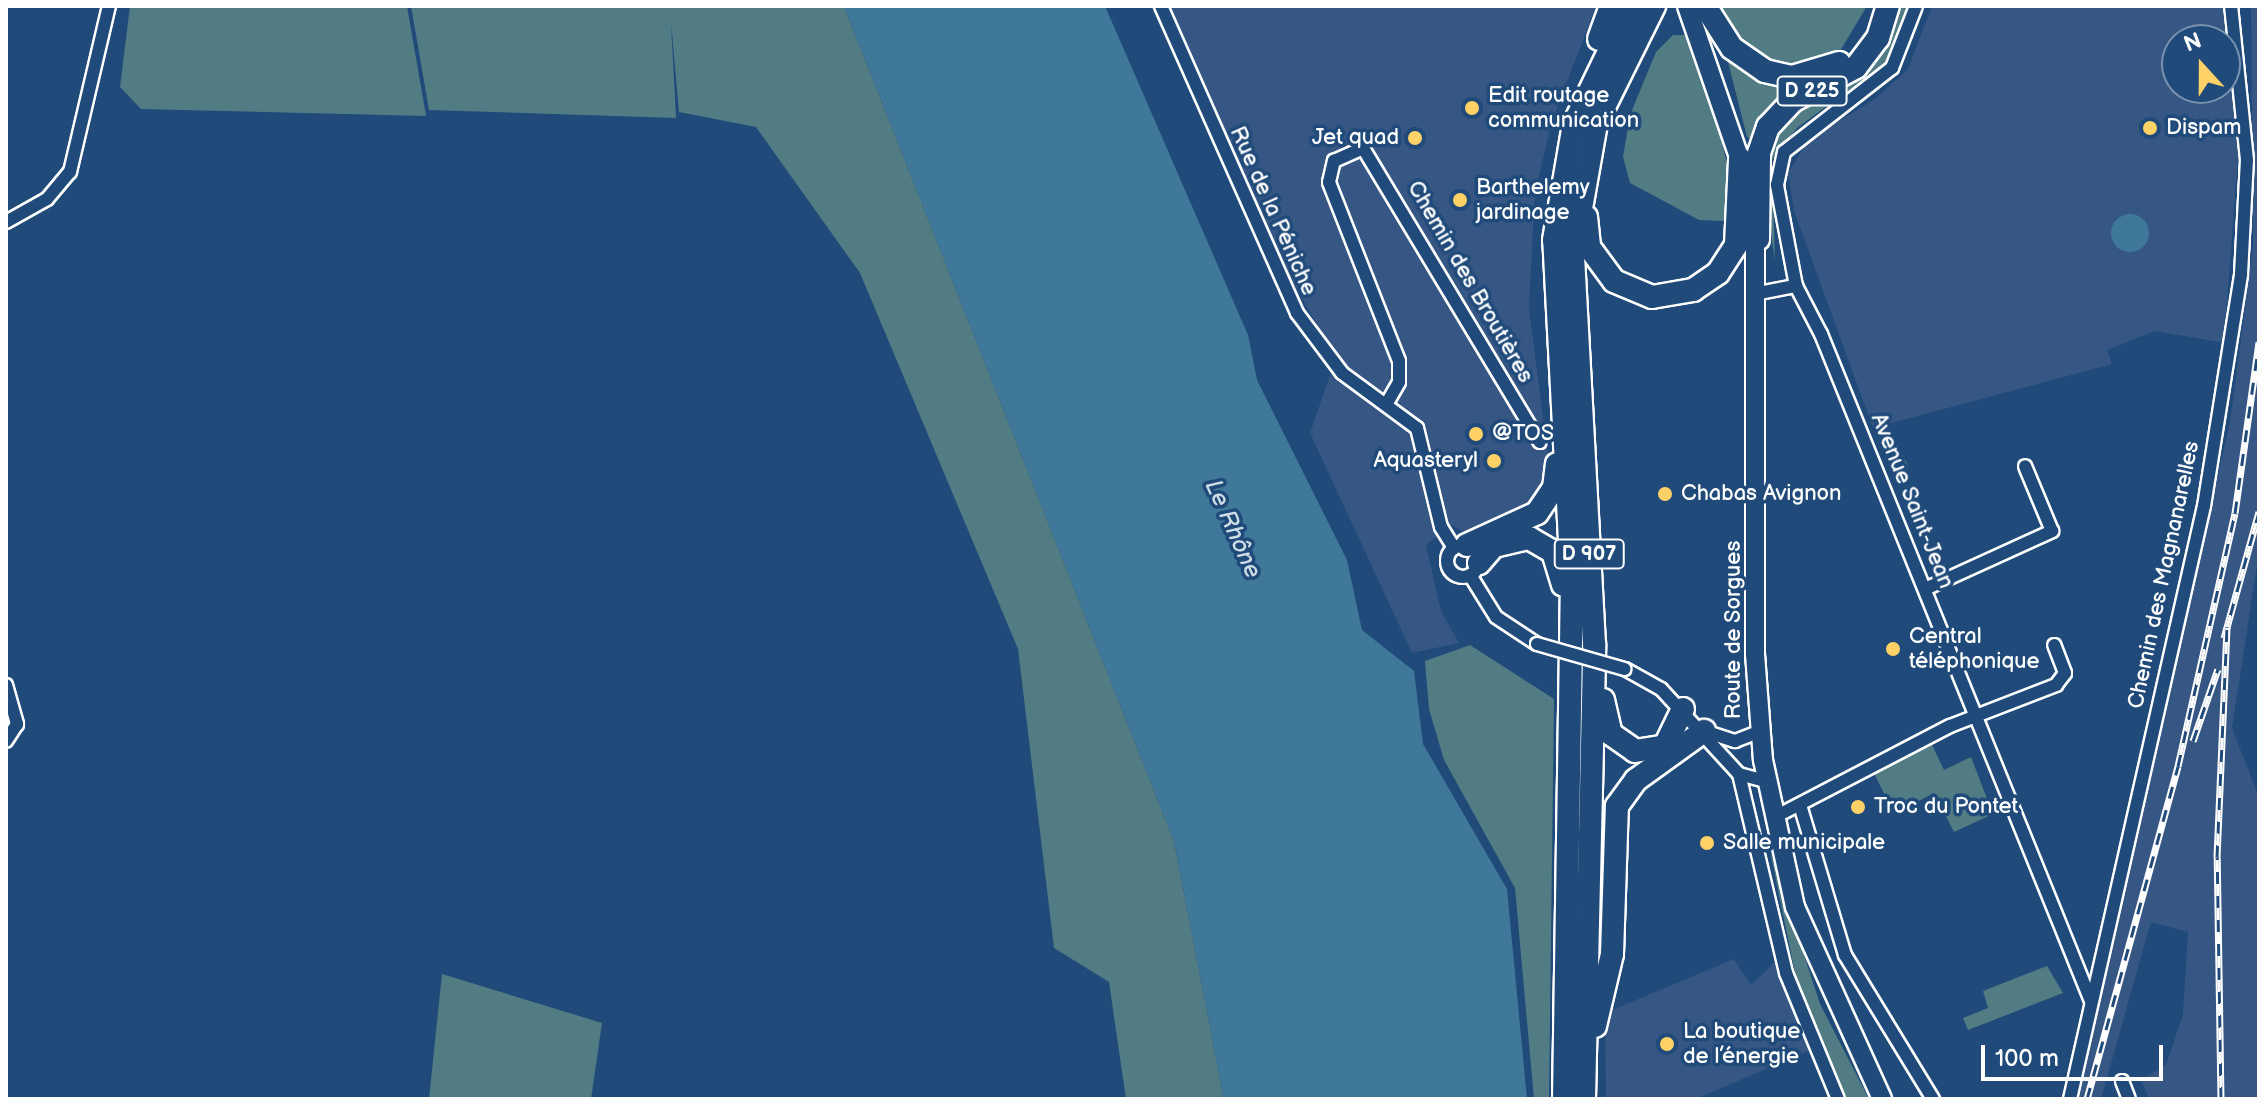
<!DOCTYPE html>
<meta charset="utf-8">
<style>
body{margin:0}
#map{position:relative;width:2265px;height:1105px;overflow:hidden;background:#1f4a7a;font-family:"Balsamiq Sans",sans-serif}
div>[style]{position:absolute}
.built>*{inset:0;background:#365683}
.green>*{inset:0;background:#517c84}
.water>*{inset:0;background:#40789a}
.round{border-radius:50%}
.roads{filter:drop-shadow(2px 0 #fff) drop-shadow(-2px 0 #fff) drop-shadow(0 2px #fff) drop-shadow(0 -2px #fff)}
.street>*{height:12px;margin:-6px;padding:0 6px;transform-origin:6px;border-radius:6px;background:#1f4a7a}
.street>.ring{margin:-6px;padding:0;box-sizing:content-box;background:none;border:12px solid #1f4a7a;border-radius:50%}
.primary>*{height:18px;margin:-9px;padding:0 9px;transform-origin:9px;border-radius:9px;background:#1f4a7a}
.highway>*{height:22px;margin:-11px;padding:0 11px;transform-origin:11px;border-radius:11px;background:#1f4a7a}
.rail>*{height:7px;margin-top:-3.5px;transform-origin:0;background:repeating-linear-gradient(90deg,#1f4a7a 0 12px,#fff 0 24px);box-sizing:border-box;border-block:2px solid #fff}
.bridges{filter:drop-shadow(2px 0 #fff) drop-shadow(-2px 0 #fff) drop-shadow(0 2px #fff) drop-shadow(0 -2px #fff)}
.street-bridge>*{height:12px;margin:-6px;padding:0 6px;transform-origin:6px;border-radius:6px;background:#1f4a7a}
.dots>*{width:22px;height:22px;translate:-50% -50%;box-sizing:border-box;border:4px solid #1f4a7a;border-radius:50%}
span{translate:-50% -50%;white-space:nowrap;text-align:center;line-height:1.15;-webkit-text-stroke:7px #1f4a7a;paint-order:stroke}
.shield-label span{padding:2px 6px;background:#1f4a7a;border:2px solid;border-radius:6px;-webkit-text-stroke-width:0}
.shield-label{font-size:20px;color:#fff;font-weight:700}
.poi-label{font-size:22px;color:#fff}
.left{translate:0 -50%;text-align:left}
.right{translate:-100% -50%;text-align:right}
.street-label{font-size:22px;color:#fff}
.water-label{font-size:24px;color:#cfdde6;font-style:italic}
.frame{position:absolute;inset:0;border:8px solid #fff;pointer-events:none}
.north{position:absolute;left:2161px;top:24px;width:80px;height:80px;box-sizing:border-box;background:#1f4a7a;border:2px solid #7992af;border-radius:50%;rotate:339deg;font-size:22px;font-weight:700;line-height:32px;text-align:center;color:#fff}
.north::after{content:'';display:block;margin:auto;width:28px;height:36px;background:#ffd166;clip-path:polygon(50% 0,100% 100%,50% 72%,0 100%)}
.scale{position:absolute;left:1981px;top:1045px;width:182px;height:36px;box-sizing:border-box;border:4px solid #fff;border-top:0;padding-left:10px;font-size:24px;line-height:28px;white-space:nowrap;color:#fff;-webkit-text-stroke:6px #1f4a7a;paint-order:stroke}
</style>
<div id="map">
<div class="built">
<i style="clip-path:polygon(1171px 6px,1596px 6px,1551px 124px,1535px 193px,1529px 307px,1550px 472px,1531px 510px,1471px 536px,1452px 525px,1426px 545px,1441px 611px,1459px 643px,1412px 653px,1310px 433px,1336px 358px,1287px 272px)"></i>
<i style="clip-path:polygon(evenodd,1932px 6px,2223px 6px,2242px 103px,2224px 343px,2155px 331px,2107px 350px,2112px 364px,1873px 428px,1794px 211px,1788px 173px,1809px 139px,1875px 99px,1908px 69px,1932px 6px,2177px 40px,2225px 40px,2225px 88px,2177px 88px,2177px 40px)"></i>
<i style="clip-path:polygon(2251px 6px,2259px 6px,2259px 552px,2232px 728px,2259px 797px,2259px 1099px,2149px 1099px,2141px 1080px,2166px 1065px,2183px 1014px,2188px 932px,2151px 922px,2101px 1099px,2075px 1099px,2230px 422px,2253px 247px)"></i>
<i style="clip-path:polygon(1734px 959px,1751px 985px,1778px 959px,1810px 1050px,1696px 1099px,1606px 1099px,1605px 1013px)"></i>
</div>
<div class="green">
<i style="clip-path:polygon(130px 6px,407px 6px,426px 116px,141px 109px,120px 87px)"></i>
<i style="clip-path:polygon(411px 6px,844px 6px,1174px 841px,1224px 1099px,1126px 1099px,1109px 982px,1054px 948px,1018px 649px,860px 273px,756px 127px,679px 112px,671px 22px,676px 118px,429px 110px)"></i>
<i style="clip-path:polygon(1714px 6px,1867px 6px,1840px 51px,1790px 67px,1750px 51px)"></i>
<i style="clip-path:polygon(1895px 6px,1911px 6px,1892px 58px,1797px 128px,1772px 160px,1775px 261px,1763px 181px,1780px 117px,1822px 94px)"></i>
<i style="clip-path:polygon(1673px 35px,1690px 35px,1714px 111px,1736px 199px,1725px 221px,1699px 220px,1630px 183px,1623px 157px,1630px 115px,1656px 52px)"></i>
<i style="clip-path:polygon(1728px 62px,1786px 91px,1751px 139px,1747px 137px)"></i>
<i style="clip-path:polygon(1893px 439px,1908px 465px,1895px 474px,1882px 442px)"></i>
<i style="clip-path:polygon(1470px 645px,1554px 699px,1549px 1099px,1534px 1099px,1515px 888px,1444px 760px,1429px 709px,1425px 661px)"></i>
<i style="clip-path:polygon(1932px 745px,1944px 770px,1971px 757px,1993px 814px,1954px 832px,1934px 793px,1894px 814px,1874px 773px)"></i>
<i style="clip-path:polygon(1770px 851px,1820px 1004px,1869px 1099px,1844px 1099px,1800px 997px)"></i>
<i style="clip-path:polygon(2047px 966px,2063px 993px,1968px 1030px,1963px 1018px,1988px 1008px,1983px 991px)"></i>
<i style="clip-path:polygon(442px 974px,602px 1023px,591px 1099px,429px 1099px)"></i>
</div>
<div class="water">
<i style="clip-path:polygon(844px 6px,1105px 6px,1248px 335px,1257px 380px,1347px 560px,1362px 630px,1414px 671px,1423px 744px,1507px 889px,1527px 1099px,1224px 1099px,1174px 841px)"></i>
<i class="round" style="left:2111px;top:214px;width:38px;height:38px"></i>
</div>
<div class="roads">
<div class="street">
<i style="left:1161px;top:6px;width:336px;rotate:66.1deg"></i>
<i style="left:1297px;top:313px;width:75px;rotate:53.1deg"></i>
<i style="left:1342px;top:373px;width:93px;rotate:36.3deg"></i>
<i style="left:1417px;top:428px;width:102px;rotate:76.4deg"></i>
<i style="left:1441px;top:527px;width:25px;rotate:58deg"></i>
<i style="left:6px;top:222px;width:47px;rotate:-29.3deg"></i>
<i style="left:47px;top:199px;width:35px;rotate:-50deg"></i>
<i style="left:70px;top:172px;width:171px;rotate:-76.8deg"></i>
<i style="left:1796px;top:286px;width:103px;rotate:-100.7deg"></i>
<i style="left:1777px;top:185px;width:34px;rotate:-78deg"></i>
<i style="left:1784px;top:152px;width:137px;rotate:-37.9deg"></i>
<i style="left:1892px;top:68px;width:66px;rotate:-68.8deg"></i>
<i style="left:1759px;top:293px;width:38px;rotate:-11deg"></i>
<i style="left:1796px;top:286px;width:54px;rotate:62.5deg"></i>
<i style="left:1821px;top:334px;width:720px;rotate:67.96deg"></i>
<i style="left:1387px;top:403px;width:24px;rotate:-60deg"></i>
<i style="left:1399px;top:382px;width:21px;rotate:-90deg"></i>
<i style="left:1399px;top:361px;width:192px;rotate:-111.4deg"></i>
<i style="left:1329px;top:182px;width:22px;rotate:-77deg"></i>
<i style="left:1334px;top:161px;width:32px;rotate:-24deg"></i>
<i style="left:1363px;top:148px;width:343px;rotate:59deg"></i>
<i class="ring" style="left:1447px;top:545px;width:20px;height:20px"></i>
<i style="left:1470px;top:575px;width:49px;rotate:58.2deg"></i>
<i style="left:1496px;top:617px;width:49px;rotate:33.4deg"></i>
<i style="left:1925px;top:589px;width:140px;rotate:-24.5deg"></i>
<i style="left:2052px;top:531px;width:70px;rotate:-112.6deg"></i>
<i style="left:1625px;top:669px;width:41px;rotate:29.1deg"></i>
<i style="left:1661px;top:689px;width:115px;rotate:47.5deg"></i>
<i style="left:1739px;top:774px;width:28px;rotate:15deg"></i>
<i style="left:6px;top:685px;width:41px;rotate:74.2deg"></i>
<i style="left:17px;top:724px;width:20px;rotate:123deg"></i>
<i style="left:1704px;top:731px;width:33px;rotate:18deg"></i>
<i style="left:1735px;top:741px;width:26px;rotate:-21deg"></i>
<i style="left:1739px;top:774px;width:204px;rotate:76.7deg"></i>
<i style="left:1786px;top:973px;width:136px;rotate:67.6deg"></i>
<i style="left:1800px;top:805px;width:157px;rotate:73.3deg"></i>
<i style="left:1845px;top:955px;width:169px;rotate:58.6deg"></i>
<i style="left:1773px;top:818px;width:199px;rotate:-27.5deg"></i>
<i style="left:1950px;top:726px;width:114px;rotate:-21.1deg"></i>
<i style="left:2056px;top:685px;width:15px;rotate:-53deg"></i>
<i style="left:2065px;top:673px;width:30px;rotate:-111deg"></i>
<i style="left:2122px;top:1081px;width:19px;rotate:69deg"></i>
<i style="left:2070px;top:1099px;width:608px;rotate:-77.27deg"></i>
<i style="left:2204px;top:506px;width:235px;rotate:-80.9deg"></i>
<i style="left:2241px;top:274px;width:114px;rotate:-87deg"></i>
<i style="left:2247px;top:160px;width:155px;rotate:-95.9deg"></i>
</div>
<div class="primary">
<i style="left:1687px;top:6px;width:172px;rotate:71deg"></i>
<i style="left:1755px;top:226px;width:428px;rotate:90deg"></i>
<i style="left:1755px;top:654px;width:106px;rotate:85.7deg"></i>
<i style="left:1763px;top:760px;width:150px;rotate:77.7deg"></i>
<i style="left:1795px;top:907px;width:211px;rotate:65.6deg"></i>
</div>
<div class="highway">
<i style="left:1705px;top:6px;width:50px;rotate:57.3deg"></i>
<i style="left:1732px;top:48px;width:40px;rotate:34.9deg"></i>
<i style="left:1765px;top:71px;width:28px;rotate:13deg"></i>
<i style="left:1792px;top:77px;width:49px;rotate:-16.6deg"></i>
<i style="left:1599px;top:39px;width:35px;rotate:-70deg"></i>
<i style="left:1586px;top:217px;width:30px;rotate:84deg"></i>
<i style="left:1589px;top:247px;width:42px;rotate:53.7deg"></i>
<i style="left:1614px;top:281px;width:41px;rotate:22.8deg"></i>
<i style="left:1652px;top:297px;width:42px;rotate:-9.7deg"></i>
<i style="left:1693px;top:290px;width:30px;rotate:-34deg"></i>
<i style="left:1718px;top:273px;width:33px;rotate:-57deg"></i>
<i style="left:1736px;top:245px;width:86px;rotate:-87.3deg"></i>
<i style="left:1758px;top:239px;width:86px;rotate:-89.3deg"></i>
<i style="left:1759px;top:153px;width:28px;rotate:-71deg"></i>
<i style="left:1768px;top:127px;width:35px;rotate:-47deg"></i>
<i style="left:1792px;top:101px;width:72px;rotate:-28deg"></i>
<i style="left:1856px;top:67px;width:36px;rotate:-53deg"></i>
<i style="left:1878px;top:38px;width:34px;rotate:-73deg"></i>
<i style="left:1467px;top:545px;width:77px;rotate:-24.6deg"></i>
<i style="left:1537px;top:513px;width:30px;rotate:-56deg"></i>
<i style="left:1554px;top:488px;width:24px;rotate:-83deg"></i>
<i style="left:1479px;top:563px;width:23px;rotate:-49deg"></i>
<i style="left:1494px;top:546px;width:36px;rotate:-13deg"></i>
<i style="left:1529px;top:538px;width:28px;rotate:30deg"></i>
<i style="left:1553px;top:552px;width:34px;rotate:73deg"></i>
<i style="left:1603px;top:700px;width:35px;rotate:77deg"></i>
<i style="left:1611px;top:734px;width:29px;rotate:35deg"></i>
<i style="left:1635px;top:751px;width:30px;rotate:-9deg"></i>
<i style="left:1665px;top:746px;width:41px;rotate:-64.1deg"></i>
<i style="left:1595px;top:1026px;width:74px;rotate:-76.7deg"></i>
<i style="left:1612px;top:954px;width:148px;rotate:-88.1deg"></i>
<i style="left:1617px;top:806px;width:32px;rotate:-54deg"></i>
<i style="left:1636px;top:780px;width:84px;rotate:-35.8deg"></i>
<i style="left:1564px;top:1099px;width:520px;rotate:-89.12deg"></i>
<i style="left:1572px;top:579px;width:339px;rotate:-93deg"></i>
<i style="left:1554px;top:240px;width:118px;rotate:-80.2deg"></i>
<i style="left:1574px;top:124px;width:131px;rotate:-64.2deg"></i>
<i style="left:1584px;top:1099px;width:455px;rotate:-88.7deg"></i>
<i style="left:1594px;top:644px;width:391px;rotate:-93.1deg"></i>
<i style="left:1573px;top:254px;width:133px;rotate:-80deg"></i>
<i style="left:1596px;top:123px;width:131px;rotate:-63.6deg"></i>
</div>
</div>
<div class="rail">
<i style="left:2224px;top:638px;width:131px;rotate:-74.5deg"></i>
<i style="left:2193px;top:741px;width:76px;rotate:-70.9deg"></i>
<i style="left:2087px;top:1099px;width:345px;rotate:-74.7deg"></i>
<i style="left:2178px;top:766px;width:259px;rotate:-77.3deg"></i>
<i style="left:2235px;top:513px;width:173px;rotate:-82deg"></i>
<i style="left:2221px;top:1099px;width:242px;rotate:-90.9deg"></i>
<i style="left:2217px;top:857px;width:230px;rotate:-87.5deg"></i>
</div>
<div class="bridges">
<div class="street-bridge">
<i style="left:1537px;top:644px;width:91px;rotate:15.9deg"></i>
</div>
</div>
<div class="dots">
<i style="left:1472px;top:108px;background:#ffd166"></i>
<i style="left:2150px;top:128px;background:#ffd166"></i>
<i style="left:1415px;top:138px;background:#ffd166"></i>
<i style="left:1460px;top:200px;background:#ffd166"></i>
<i style="left:1476px;top:434px;background:#ffd166"></i>
<i style="left:1494px;top:461px;background:#ffd166"></i>
<i style="left:1665px;top:494px;background:#ffd166"></i>
<i style="left:1893px;top:649px;background:#ffd166"></i>
<i style="left:1858px;top:807px;background:#ffd166"></i>
<i style="left:1707px;top:843px;background:#ffd166"></i>
<i style="left:1667px;top:1044px;background:#ffd166"></i>
</div>
<div class="shield-label">
<span style="left:1812px;top:91px">D 225</span>
<span style="left:1589px;top:554px">D 907</span>
</div>
<div class="poi-label">
<span class="left" style="left:1488px;top:108px">Edit routage<br>communication</span>
<span class="left" style="left:2166px;top:128px">Dispam</span>
<span class="right" style="left:1399px;top:138px">Jet quad</span>
<span class="left" style="left:1476px;top:200px">Barthelemy<br>jardinage</span>
<span class="left" style="left:1492px;top:434px">@TOS</span>
<span class="right" style="left:1478px;top:461px">Aquasteryl</span>
<span class="left" style="left:1681px;top:494px">Chabas Avignon</span>
<span class="left" style="left:1909px;top:649px">Central<br>téléphonique</span>
<span class="left" style="left:1874px;top:807px">Troc du Pontet</span>
<span class="left" style="left:1723px;top:843px">Salle municipale</span>
<span class="left" style="left:1683px;top:1044px">La boutique<br>de l’énergie</span>
</div>
<div class="street-label">
<span style="left:1273px;top:211px;rotate:66deg">Rue de la Péniche</span>
<span style="left:1470px;top:282px;rotate:60deg">Chemin des Broutières</span>
<span style="left:1912px;top:501px;rotate:68deg">Avenue Saint-Jean</span>
<span style="left:2164px;top:575px;rotate:-78deg">Chemin des Magnanarelles</span>
<span style="left:1734px;top:630px;rotate:-90deg">Route de Sorgues</span>
</div>
<div class="water-label">
<span style="left:1233px;top:529px;rotate:66deg">Le Rhône</span>
</div>
<div class="frame"></div>
<div class="north">N</div>
<div class="scale">100 m</div>
</div>
